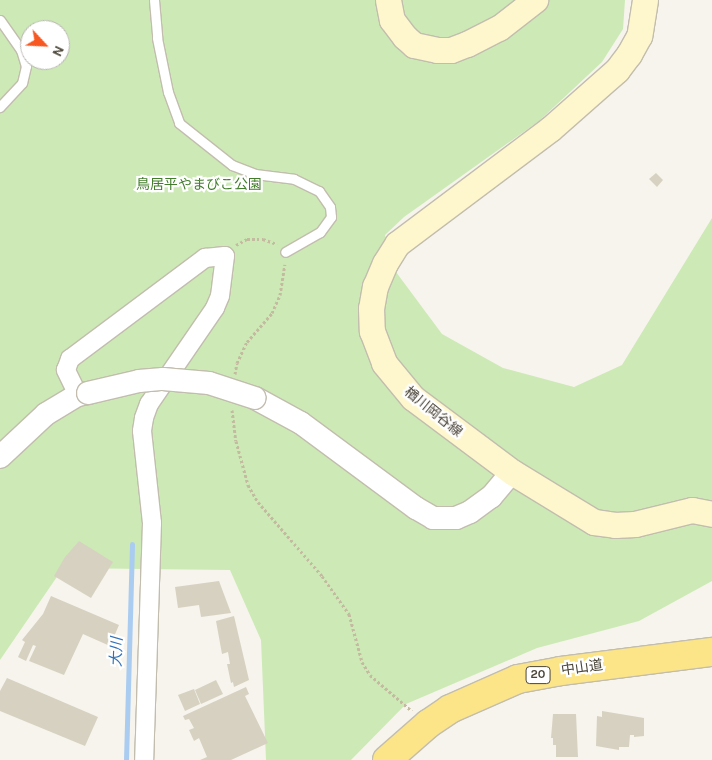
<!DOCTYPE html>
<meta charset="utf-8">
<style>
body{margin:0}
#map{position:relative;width:712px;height:760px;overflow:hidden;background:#f6f4ec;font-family:Karla,"Noto Sans JP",sans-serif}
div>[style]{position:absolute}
.green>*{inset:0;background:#cde9b6}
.stream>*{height:5px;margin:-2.5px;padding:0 2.5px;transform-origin:2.5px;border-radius:2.5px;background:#aaccf0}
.building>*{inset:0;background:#d7d1c1}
.path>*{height:3px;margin-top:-1.5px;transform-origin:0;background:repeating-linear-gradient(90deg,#c3baa0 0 2.5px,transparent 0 5px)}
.roads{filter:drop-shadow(1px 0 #c2bdae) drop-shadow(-1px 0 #c2bdae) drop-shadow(0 1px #c2bdae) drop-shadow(0 -1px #c2bdae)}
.service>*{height:9px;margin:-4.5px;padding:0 4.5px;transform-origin:4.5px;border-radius:4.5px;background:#fff}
.minor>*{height:18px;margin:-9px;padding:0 9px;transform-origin:9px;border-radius:9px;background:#fff}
.tertiary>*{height:22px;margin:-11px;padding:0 11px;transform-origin:11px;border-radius:11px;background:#fff}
.secondary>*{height:25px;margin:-12.5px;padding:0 12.5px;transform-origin:12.5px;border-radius:12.5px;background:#fef7ce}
.trunk>*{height:28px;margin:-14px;padding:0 14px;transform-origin:14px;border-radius:14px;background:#fce488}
.bridges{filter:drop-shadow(1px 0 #c2bdae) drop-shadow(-1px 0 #c2bdae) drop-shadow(0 1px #c2bdae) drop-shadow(0 -1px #c2bdae)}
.tertiary-bridge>*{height:22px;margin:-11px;padding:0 11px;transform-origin:11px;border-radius:11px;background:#fff}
span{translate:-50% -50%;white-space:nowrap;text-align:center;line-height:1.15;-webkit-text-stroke:4.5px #fff;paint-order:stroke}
.shield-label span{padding:1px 4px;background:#fff;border:1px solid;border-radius:4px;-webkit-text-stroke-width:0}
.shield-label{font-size:12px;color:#4b4639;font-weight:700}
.park-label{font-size:14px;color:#427d2c}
.street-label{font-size:14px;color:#4b4639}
.water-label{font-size:15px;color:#3271b7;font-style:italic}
.north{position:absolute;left:20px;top:20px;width:50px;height:50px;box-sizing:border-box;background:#fff;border:1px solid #b7b5b0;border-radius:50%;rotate:115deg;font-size:14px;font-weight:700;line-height:20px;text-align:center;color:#4b4639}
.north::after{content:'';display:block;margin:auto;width:18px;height:22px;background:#f75822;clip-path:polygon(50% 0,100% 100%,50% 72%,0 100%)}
</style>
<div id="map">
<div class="green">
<i style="clip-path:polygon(evenodd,0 0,625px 0,623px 29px,602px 62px,539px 121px,404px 217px,385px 235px,396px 272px,442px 334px,503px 368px,574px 387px,622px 365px,712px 218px,712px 581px,639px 621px,537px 648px,406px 704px,351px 760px,266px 760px,261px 640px,230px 570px,63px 568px,0 660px,0 0,30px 30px,60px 30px,60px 60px,30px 60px,30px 30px)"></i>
</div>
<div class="stream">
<i style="left:126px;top:760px;width:216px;rotate:-88.4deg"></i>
</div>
<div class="building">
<i style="clip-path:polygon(656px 173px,663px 180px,657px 187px,649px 179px)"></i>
<i style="clip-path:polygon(79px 541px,113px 562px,91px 598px,54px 576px,65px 557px)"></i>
<i style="clip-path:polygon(219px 581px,231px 613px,201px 617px,199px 605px,178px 608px,175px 587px)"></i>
<i style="clip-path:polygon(51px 596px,119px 625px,110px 646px,83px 634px,64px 675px,29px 661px,36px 646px,33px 645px,26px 661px,18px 657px,25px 642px,22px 640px,43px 614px)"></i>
<i style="clip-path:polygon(234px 616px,249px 680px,234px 687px,233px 682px,231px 683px,227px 664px,230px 664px,228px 652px,222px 654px,216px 621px)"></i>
<i style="clip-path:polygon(7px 678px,98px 717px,85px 746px,0 711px,0 691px)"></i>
<i style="clip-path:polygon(216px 680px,223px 694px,201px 704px,195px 690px)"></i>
<i style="clip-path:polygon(246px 687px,249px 694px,245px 696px,268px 743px,231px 760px,200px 760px,207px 757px,199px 738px,194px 741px,189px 730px,194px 728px,189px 719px,185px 720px,183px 716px)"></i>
<i style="clip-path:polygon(194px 689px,200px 704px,185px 711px,178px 695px)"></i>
<i style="clip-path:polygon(602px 711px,644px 718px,644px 736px,634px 737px,634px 735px,630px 735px,629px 747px,619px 747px,619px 750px,596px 746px,597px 716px,602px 717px)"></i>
<i style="clip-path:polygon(553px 714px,576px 714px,578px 757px,556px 757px,556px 745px,553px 745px,553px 738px,551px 738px)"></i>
</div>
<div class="path">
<i style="left:236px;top:245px;width:13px;rotate:-29deg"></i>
<i style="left:247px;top:239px;width:16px"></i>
<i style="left:263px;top:239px;width:15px;rotate:20deg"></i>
<i style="left:235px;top:374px;width:11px;rotate:-80deg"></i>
<i style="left:237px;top:363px;width:23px;rotate:-65deg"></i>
<i style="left:247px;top:342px;width:38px;rotate:-49deg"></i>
<i style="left:272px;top:313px;width:20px;rotate:-66deg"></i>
<i style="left:280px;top:295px;width:31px;rotate:-81deg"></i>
<i style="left:232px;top:410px;width:31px;rotate:83deg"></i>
<i style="left:236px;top:441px;width:46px;rotate:74.7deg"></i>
<i style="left:248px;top:485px;width:20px;rotate:60deg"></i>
<i style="left:258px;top:502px;width:98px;rotate:49.1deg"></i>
<i style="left:322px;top:576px;width:47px;rotate:54.6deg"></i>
<i style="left:349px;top:614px;width:50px;rotate:74.8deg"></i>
<i style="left:362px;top:662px;width:15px;rotate:58deg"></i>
<i style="left:370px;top:675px;width:55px;rotate:40.6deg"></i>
</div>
<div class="roads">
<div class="service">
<i style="left:154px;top:0;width:38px;rotate:85deg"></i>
<i style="left:157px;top:38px;width:55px;rotate:78.5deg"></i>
<i style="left:168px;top:92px;width:33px;rotate:70deg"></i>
<i style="left:179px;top:123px;width:68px;rotate:38.4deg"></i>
<i style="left:232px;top:165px;width:25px;rotate:21deg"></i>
<i style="left:255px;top:174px;width:39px;rotate:7deg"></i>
<i style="left:294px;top:179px;width:28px;rotate:26deg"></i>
<i style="left:319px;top:191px;width:19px;rotate:55deg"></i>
<i style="left:330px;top:207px;width:10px;rotate:84deg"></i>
<i style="left:331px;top:217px;width:19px;rotate:126deg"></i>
<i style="left:320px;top:232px;width:40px;rotate:150.3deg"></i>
<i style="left:0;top:20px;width:37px;rotate:55deg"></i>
<i style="left:21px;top:50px;width:17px;rotate:73deg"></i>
<i style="left:26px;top:66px;width:17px;rotate:103deg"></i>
<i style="left:22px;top:83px;width:33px;rotate:133deg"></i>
</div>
<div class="minor">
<i style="left:78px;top:395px;width:28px;rotate:-116deg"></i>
<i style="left:66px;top:370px;width:12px;rotate:-70deg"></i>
<i style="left:70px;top:359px;width:169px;rotate:-36.8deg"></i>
<i style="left:205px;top:258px;width:20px;rotate:-6deg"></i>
<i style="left:225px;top:256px;width:40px;rotate:97.1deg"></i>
<i style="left:220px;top:296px;width:13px;rotate:113deg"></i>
<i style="left:215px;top:308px;width:116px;rotate:124.5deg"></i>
<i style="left:149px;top:404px;width:15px;rotate:110deg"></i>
<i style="left:144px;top:418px;width:13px;rotate:99deg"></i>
<i style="left:142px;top:431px;width:93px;rotate:83.8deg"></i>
<i style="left:152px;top:523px;width:237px;rotate:91.9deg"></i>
</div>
<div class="tertiary">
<i style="left:255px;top:398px;width:52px;rotate:28.5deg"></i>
<i style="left:301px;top:423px;width:143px;rotate:36.5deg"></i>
<i style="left:416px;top:508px;width:20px;rotate:30deg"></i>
<i style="left:433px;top:518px;width:23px"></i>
<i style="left:456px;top:518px;width:15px;rotate:-23deg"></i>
<i style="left:470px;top:512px;width:26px;rotate:-36deg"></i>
<i style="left:491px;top:497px;width:33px;rotate:-50deg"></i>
<i style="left:0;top:457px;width:63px;rotate:-43.1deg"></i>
<i style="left:46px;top:414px;width:37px;rotate:-31deg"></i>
<i style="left:78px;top:395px;width:10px;rotate:-11deg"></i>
</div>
<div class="secondary">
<i style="left:388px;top:0;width:20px;rotate:79deg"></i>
<i style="left:392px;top:20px;width:21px;rotate:53deg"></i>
<i style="left:405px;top:37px;width:12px;rotate:42deg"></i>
<i style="left:414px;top:45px;width:24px;rotate:12deg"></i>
<i style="left:437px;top:50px;width:14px"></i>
<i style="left:451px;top:50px;width:17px;rotate:-21deg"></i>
<i style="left:467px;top:44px;width:36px;rotate:-27deg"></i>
<i style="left:499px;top:28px;width:46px;rotate:-37.9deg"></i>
<i style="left:645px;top:0;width:36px;rotate:99deg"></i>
<i style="left:639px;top:36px;width:21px;rotate:119deg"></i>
<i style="left:629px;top:54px;width:20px;rotate:127deg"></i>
<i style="left:617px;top:70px;width:89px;rotate:138.6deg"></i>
<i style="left:550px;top:129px;width:191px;rotate:143.1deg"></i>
<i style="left:397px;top:244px;width:22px;rotate:122deg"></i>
<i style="left:385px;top:263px;width:25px;rotate:113deg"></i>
<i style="left:375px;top:286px;width:22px;rotate:100deg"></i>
<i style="left:371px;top:308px;width:23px;rotate:88deg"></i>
<i style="left:372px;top:331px;width:34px;rotate:69deg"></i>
<i style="left:384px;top:363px;width:45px;rotate:50.4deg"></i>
<i style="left:413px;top:398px;width:124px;rotate:36.8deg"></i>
<i style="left:512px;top:472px;width:96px;rotate:31.4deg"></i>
<i style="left:594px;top:522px;width:21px;rotate:8deg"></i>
<i style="left:615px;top:525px;width:20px;rotate:-3deg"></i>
<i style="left:635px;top:524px;width:59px;rotate:-13.8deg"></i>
<i style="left:692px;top:510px;width:20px;rotate:11deg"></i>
</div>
<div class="trunk">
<i style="left:387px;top:760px;width:55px;rotate:-41.3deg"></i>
<i style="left:428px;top:724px;width:27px;rotate:-34deg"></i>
<i style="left:450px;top:709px;width:74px;rotate:-23.8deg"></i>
<i style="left:518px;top:679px;width:44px;rotate:-10.5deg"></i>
<i style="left:561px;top:671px;width:152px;rotate:-7.2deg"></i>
</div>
</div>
<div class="bridges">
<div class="tertiary-bridge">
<i style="left:88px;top:393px;width:52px;rotate:-13.2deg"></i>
<i style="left:139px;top:381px;width:24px;rotate:-5deg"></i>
<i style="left:163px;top:379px;width:46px;rotate:5deg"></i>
<i style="left:209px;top:383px;width:48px;rotate:18.1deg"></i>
</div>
</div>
<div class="shield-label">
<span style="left:538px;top:675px">20</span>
</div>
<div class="park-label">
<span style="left:199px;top:185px">鳥居平やまびこ公園</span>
</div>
<div class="street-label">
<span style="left:433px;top:412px;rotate:39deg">楢川岡谷線</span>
<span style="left:582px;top:668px;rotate:-8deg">中山道</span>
</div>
<div class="water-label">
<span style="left:117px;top:652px;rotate:-88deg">大川</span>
</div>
<div class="north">N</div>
</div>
